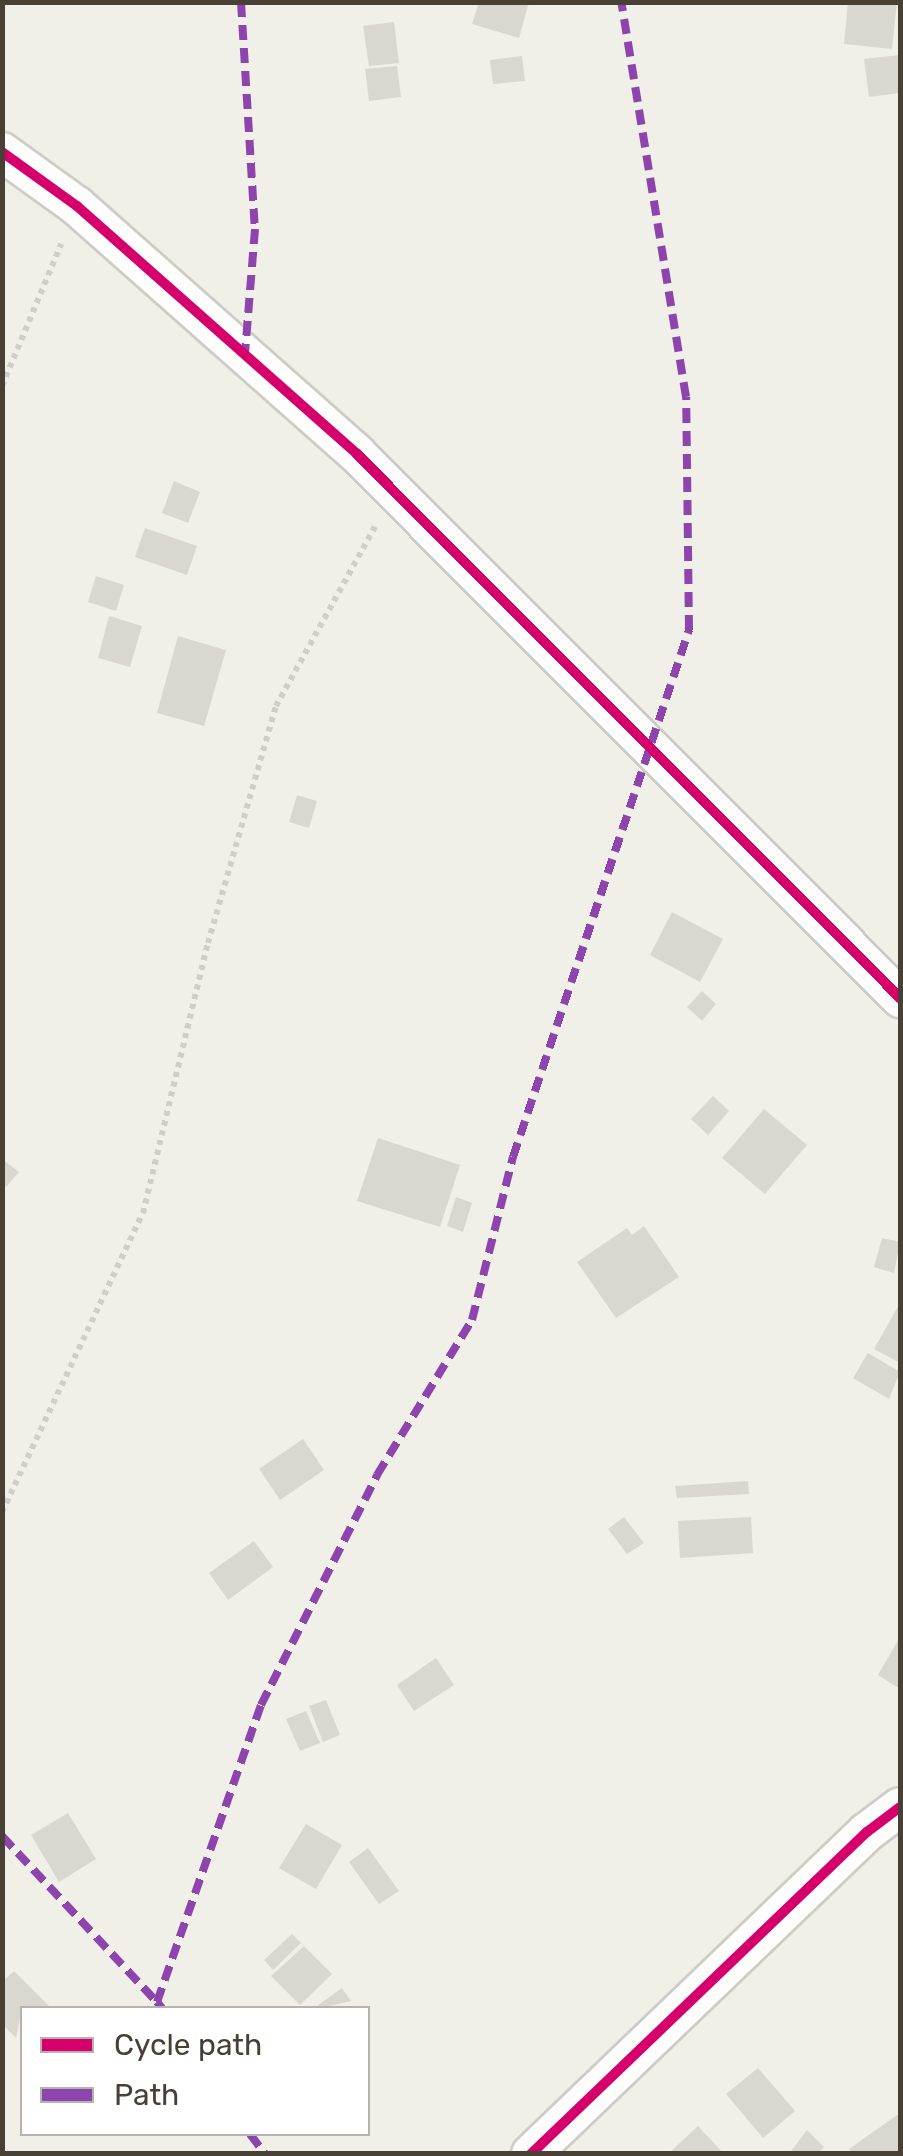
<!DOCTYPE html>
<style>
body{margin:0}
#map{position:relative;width:903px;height:2156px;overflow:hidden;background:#f0efe8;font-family:Rubik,sans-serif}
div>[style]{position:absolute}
.building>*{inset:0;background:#dad7d1}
.path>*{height:6px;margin-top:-3px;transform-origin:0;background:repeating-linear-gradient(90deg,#d1cec9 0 5px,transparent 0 10px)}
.roads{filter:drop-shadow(2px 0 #ceccc6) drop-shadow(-2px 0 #ceccc6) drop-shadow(0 2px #ceccc6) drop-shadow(0 -2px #ceccc6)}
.minor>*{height:38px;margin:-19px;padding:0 19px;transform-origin:19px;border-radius:19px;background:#fdfdfc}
.quiet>*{height:8px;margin-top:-4px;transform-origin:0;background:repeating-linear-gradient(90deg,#8e44ad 0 15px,transparent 0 23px)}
.cycleway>*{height:10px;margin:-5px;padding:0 5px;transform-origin:5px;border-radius:5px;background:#d6006c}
span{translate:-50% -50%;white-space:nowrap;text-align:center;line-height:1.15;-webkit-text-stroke:8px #fff;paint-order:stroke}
.frame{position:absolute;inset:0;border:5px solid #484034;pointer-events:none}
.legend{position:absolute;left:20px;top:2006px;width:350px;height:130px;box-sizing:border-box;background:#fff;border:2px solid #b6b3ae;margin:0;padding:12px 18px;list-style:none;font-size:30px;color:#484034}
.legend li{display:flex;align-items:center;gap:20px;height:50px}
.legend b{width:50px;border:2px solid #b6b3ae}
</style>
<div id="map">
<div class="building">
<i style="clip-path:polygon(479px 2px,529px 2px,519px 38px,472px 24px)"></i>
<i style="clip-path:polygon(848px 2px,897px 2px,892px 49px,844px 44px)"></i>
<i style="clip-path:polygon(394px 22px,399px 63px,369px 66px,363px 26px)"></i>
<i style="clip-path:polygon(900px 55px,900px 93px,869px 97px,864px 59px)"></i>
<i style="clip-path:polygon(522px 56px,525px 81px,493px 84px,490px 60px)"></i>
<i style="clip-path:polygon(397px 66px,401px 97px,369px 101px,365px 69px)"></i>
<i style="clip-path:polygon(174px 481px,200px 492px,188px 523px,162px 513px)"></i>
<i style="clip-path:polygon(145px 528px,197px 546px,187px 575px,135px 557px)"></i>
<i style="clip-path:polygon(96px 576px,124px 585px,116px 611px,88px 602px)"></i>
<i style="clip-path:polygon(109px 616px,142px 626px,130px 667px,98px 658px)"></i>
<i style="clip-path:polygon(178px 636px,226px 650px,204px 726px,157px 713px)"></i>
<i style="clip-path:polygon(297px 795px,317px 801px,309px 828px,289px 822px)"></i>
<i style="clip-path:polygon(672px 912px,723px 939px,700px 982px,650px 955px)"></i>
<i style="clip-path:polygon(702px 991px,716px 1004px,702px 1021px,687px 1007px)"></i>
<i style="clip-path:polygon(713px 1096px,729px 1111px,708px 1135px,691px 1119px)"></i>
<i style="clip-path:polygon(764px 1109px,807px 1145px,765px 1194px,722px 1158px)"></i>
<i style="clip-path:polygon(378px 1138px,460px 1165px,440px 1227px,357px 1201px)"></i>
<i style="clip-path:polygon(2px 1159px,19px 1172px,6px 1187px,2px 1184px)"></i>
<i style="clip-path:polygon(456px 1197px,472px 1203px,463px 1232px,447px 1226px)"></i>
<i style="clip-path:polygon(644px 1226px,679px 1277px,616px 1318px,577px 1262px,627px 1228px,632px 1235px)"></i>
<i style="clip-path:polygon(882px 1238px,900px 1242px,894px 1273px,874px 1267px)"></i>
<i style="clip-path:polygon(900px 1303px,900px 1363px,874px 1349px)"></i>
<i style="clip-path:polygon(868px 1353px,900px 1372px,889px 1399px,853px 1378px)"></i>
<i style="clip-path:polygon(303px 1439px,324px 1470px,280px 1500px,259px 1469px)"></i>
<i style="clip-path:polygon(748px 1481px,749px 1494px,677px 1498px,675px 1486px)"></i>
<i style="clip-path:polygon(624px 1517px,644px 1543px,627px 1554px,608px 1529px)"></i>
<i style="clip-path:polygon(751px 1517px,753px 1553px,680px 1558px,678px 1521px)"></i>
<i style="clip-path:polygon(254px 1541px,273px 1567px,228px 1600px,209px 1573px)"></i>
<i style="clip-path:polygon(900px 1637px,900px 1689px,878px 1675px)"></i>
<i style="clip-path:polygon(436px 1658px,454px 1685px,414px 1711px,397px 1685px)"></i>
<i style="clip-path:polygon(326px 1700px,340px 1735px,323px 1742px,309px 1706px)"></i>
<i style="clip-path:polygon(306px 1711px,320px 1743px,300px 1751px,286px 1719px)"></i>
<i style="clip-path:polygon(68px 1813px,96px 1859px,59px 1882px,31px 1835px)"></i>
<i style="clip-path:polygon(306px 1824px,342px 1845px,316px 1889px,279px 1868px)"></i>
<i style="clip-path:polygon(368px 1848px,399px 1891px,379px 1904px,349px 1862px)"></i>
<i style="clip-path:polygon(292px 1934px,301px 1943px,273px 1970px,264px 1960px)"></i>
<i style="clip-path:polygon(304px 1946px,332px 1974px,300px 2005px,271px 1976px)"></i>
<i style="clip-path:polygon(14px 1971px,49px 2006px,22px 2008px,16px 2038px,2px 2024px,2px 1982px)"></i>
<i style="clip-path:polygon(342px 1988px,351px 2001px,321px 2008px,318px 2005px)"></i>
<i style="clip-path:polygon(758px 2068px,795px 2111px,763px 2138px,726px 2094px)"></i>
<i style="clip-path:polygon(900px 2113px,900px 2154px,853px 2154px,849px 2149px)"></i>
<i style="clip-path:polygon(698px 2126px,724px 2154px,668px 2154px)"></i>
<i style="clip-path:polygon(807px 2130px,824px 2147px,817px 2154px,789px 2154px)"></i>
</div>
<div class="path">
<i style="left:2px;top:386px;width:154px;rotate:-67.4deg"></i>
<i style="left:2px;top:1512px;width:331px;rotate:-64.8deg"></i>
<i style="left:143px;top:1213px;width:278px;rotate:-76.5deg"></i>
<i style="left:208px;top:943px;width:247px;rotate:-74deg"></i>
<i style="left:276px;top:706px;width:205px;rotate:-61.1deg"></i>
</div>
<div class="roads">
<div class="minor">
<i style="left:2px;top:152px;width:92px;rotate:35.8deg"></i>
<i style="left:77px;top:206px;width:374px;rotate:41.5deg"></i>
<i style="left:357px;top:454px;width:769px;rotate:45.05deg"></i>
<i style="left:531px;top:2154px;width:465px;rotate:-43.8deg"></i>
<i style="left:867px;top:1832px;width:41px;rotate:-37.1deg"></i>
</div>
</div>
<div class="quiet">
<i style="left:241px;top:2px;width:227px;rotate:86.5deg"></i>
<i style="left:255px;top:229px;width:123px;rotate:94.6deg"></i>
<i style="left:2px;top:1836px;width:227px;rotate:47deg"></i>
<i style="left:162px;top:2008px;width:8px;rotate:-130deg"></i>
<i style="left:157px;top:2002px;width:315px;rotate:-70.7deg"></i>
<i style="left:261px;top:1705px;width:258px;rotate:-63.2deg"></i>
<i style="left:377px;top:1475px;width:182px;rotate:-58.5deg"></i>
<i style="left:472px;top:1320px;width:168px;rotate:-75.9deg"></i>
<i style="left:513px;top:1157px;width:556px;rotate:-71.53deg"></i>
<i style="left:689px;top:630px;width:233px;rotate:-90.7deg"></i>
<i style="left:686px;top:397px;width:400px;rotate:-99.3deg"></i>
<i style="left:250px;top:2134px;width:25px;rotate:53deg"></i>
</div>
<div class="cycleway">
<i style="left:2px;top:152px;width:92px;rotate:35.8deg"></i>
<i style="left:77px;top:206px;width:374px;rotate:41.5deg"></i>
<i style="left:357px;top:454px;width:769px;rotate:45.05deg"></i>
<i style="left:531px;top:2154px;width:465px;rotate:-43.8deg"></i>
<i style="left:867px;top:1832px;width:41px;rotate:-37.1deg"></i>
</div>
<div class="frame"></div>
<ul class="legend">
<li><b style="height:12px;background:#d6006c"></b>Cycle path</li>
<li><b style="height:12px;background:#8e44ad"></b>Path</li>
</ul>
</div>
